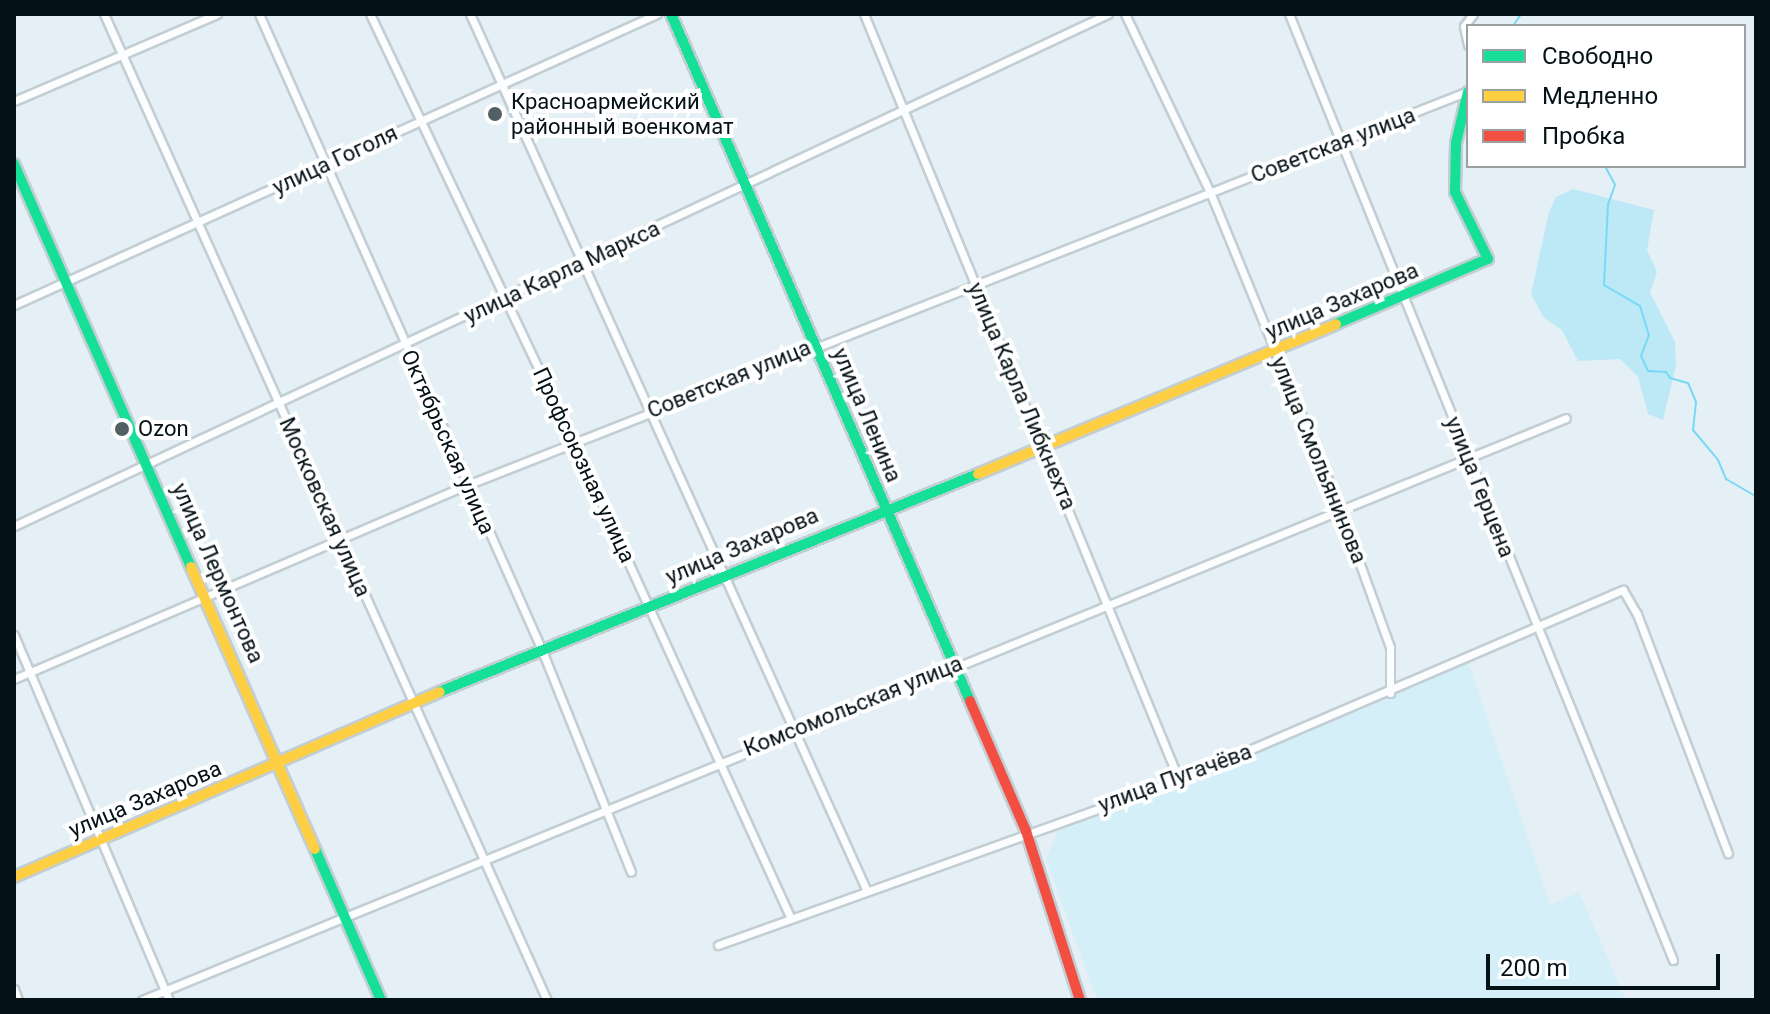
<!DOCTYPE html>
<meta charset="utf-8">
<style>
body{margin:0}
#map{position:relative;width:1770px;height:1014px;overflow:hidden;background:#e4f0f5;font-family:Roboto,sans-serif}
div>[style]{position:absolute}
.built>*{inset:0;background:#d5eff9}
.green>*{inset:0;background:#bde8f6}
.stream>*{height:2px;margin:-1px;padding:0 1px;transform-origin:1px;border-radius:1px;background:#76daf6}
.roads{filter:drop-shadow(2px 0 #c2ced3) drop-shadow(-2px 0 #c2ced3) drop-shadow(0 2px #c2ced3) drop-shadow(0 -2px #c2ced3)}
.street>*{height:7px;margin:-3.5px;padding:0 3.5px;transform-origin:3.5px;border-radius:3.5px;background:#fbfdfe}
.fast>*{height:10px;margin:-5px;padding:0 5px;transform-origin:5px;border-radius:5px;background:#16e098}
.slow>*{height:10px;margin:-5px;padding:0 5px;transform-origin:5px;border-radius:5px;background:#ffcf43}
.jam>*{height:10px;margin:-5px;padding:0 5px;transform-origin:5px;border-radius:5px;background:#f24e42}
.dots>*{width:22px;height:22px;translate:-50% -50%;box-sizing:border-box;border:4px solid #fff;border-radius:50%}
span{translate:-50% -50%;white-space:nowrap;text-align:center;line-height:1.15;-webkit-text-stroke:8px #fff;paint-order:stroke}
.poi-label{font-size:22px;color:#041116}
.left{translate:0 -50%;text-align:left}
.street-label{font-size:22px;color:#041116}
.frame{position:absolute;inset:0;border:16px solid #041116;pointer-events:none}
.legend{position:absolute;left:1466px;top:24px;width:280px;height:144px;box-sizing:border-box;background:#fff;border:2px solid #9ba0a2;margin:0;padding:10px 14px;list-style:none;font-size:24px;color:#041116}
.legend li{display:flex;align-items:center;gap:16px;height:40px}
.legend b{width:40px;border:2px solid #9ba0a2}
.scale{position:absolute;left:1486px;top:954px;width:234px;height:36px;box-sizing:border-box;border:4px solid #041116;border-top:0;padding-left:10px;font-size:24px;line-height:28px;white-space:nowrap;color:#041116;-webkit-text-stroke:6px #fff;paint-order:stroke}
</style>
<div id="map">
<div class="built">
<i style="clip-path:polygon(1467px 657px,1550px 905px,1579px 892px,1626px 1000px,1097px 1000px,1046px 859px,1059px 830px)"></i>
</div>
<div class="green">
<i style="clip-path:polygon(1573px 189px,1654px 210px,1647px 250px,1657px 272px,1650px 292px,1675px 342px,1676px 366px,1663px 420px,1648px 414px,1638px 377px,1620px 359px,1578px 361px,1562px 330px,1544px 318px,1531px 294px,1549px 212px,1556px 197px)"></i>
</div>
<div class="stream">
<i style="left:1513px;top:26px;width:14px;rotate:-56deg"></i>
<i style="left:1605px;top:166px;width:21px;rotate:62deg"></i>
<i style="left:1615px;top:185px;width:20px;rotate:110deg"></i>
<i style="left:1608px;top:204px;width:81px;rotate:92.8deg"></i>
<i style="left:1604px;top:285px;width:42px;rotate:30.3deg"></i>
<i style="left:1640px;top:306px;width:30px;rotate:73deg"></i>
<i style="left:1649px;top:335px;width:22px;rotate:111deg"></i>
<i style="left:1641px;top:356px;width:17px;rotate:65deg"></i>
<i style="left:1648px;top:371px;width:18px;rotate:3deg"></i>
<i style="left:1666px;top:372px;width:7px;rotate:56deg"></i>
<i style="left:1670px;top:378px;width:19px;rotate:16deg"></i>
<i style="left:1688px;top:383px;width:21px;rotate:67deg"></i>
<i style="left:1696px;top:402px;width:28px;rotate:96deg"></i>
<i style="left:1693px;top:430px;width:39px;rotate:50deg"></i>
<i style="left:1718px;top:460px;width:21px;rotate:67deg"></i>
<i style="left:1726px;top:479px;width:34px;rotate:30deg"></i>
</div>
<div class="roads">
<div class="street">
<i style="left:104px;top:14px;width:1081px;rotate:65.81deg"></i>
<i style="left:259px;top:14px;width:694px;rotate:66.02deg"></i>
<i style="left:541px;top:648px;width:241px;rotate:68.1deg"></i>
<i style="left:370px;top:14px;width:475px;rotate:64.6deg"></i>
<i style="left:574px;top:443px;width:523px;rotate:65.49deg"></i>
<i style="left:470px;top:14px;width:960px;rotate:65.65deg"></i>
<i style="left:864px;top:14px;width:828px;rotate:67.65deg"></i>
<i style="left:1125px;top:14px;width:197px;rotate:64.5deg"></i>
<i style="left:1210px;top:192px;width:343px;rotate:67.7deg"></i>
<i style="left:1340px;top:509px;width:147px;rotate:70.1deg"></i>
<i style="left:1390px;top:647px;width:46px;rotate:90deg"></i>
<i style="left:1289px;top:14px;width:1021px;rotate:67.91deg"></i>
<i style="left:1468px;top:45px;width:19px;rotate:-102deg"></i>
<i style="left:1464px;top:26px;width:15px;rotate:-53deg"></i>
<i style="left:14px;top:101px;width:221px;rotate:-23.2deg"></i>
<i style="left:14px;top:305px;width:706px;rotate:-24.35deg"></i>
<i style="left:14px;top:526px;width:1208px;rotate:-25.08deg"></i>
<i style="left:14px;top:635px;width:397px;rotate:67deg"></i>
<i style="left:14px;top:679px;width:493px;rotate:-23.2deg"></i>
<i style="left:467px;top:485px;width:1076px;rotate:-21.48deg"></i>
<i style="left:718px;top:945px;width:490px;rotate:-19.7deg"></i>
<i style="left:1179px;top:780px;width:483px;rotate:-23.2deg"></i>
<i style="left:1623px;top:590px;width:28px;rotate:60deg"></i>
<i style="left:1637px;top:614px;width:256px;rotate:69.2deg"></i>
<i style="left:14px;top:989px;width:12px;rotate:70deg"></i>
<i style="left:142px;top:1000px;width:1538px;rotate:-22.23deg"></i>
</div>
<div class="fast">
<i style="left:671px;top:14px;width:749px;rotate:66.48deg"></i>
<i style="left:14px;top:164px;width:440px;rotate:66.3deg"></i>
<i style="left:1336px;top:324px;width:165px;rotate:-23.2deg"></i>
<i style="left:1488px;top:259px;width:75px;rotate:-116.2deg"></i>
<i style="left:1455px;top:192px;width:49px;rotate:-88.8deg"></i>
<i style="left:1456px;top:143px;width:52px;rotate:-76.8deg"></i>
<i style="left:439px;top:692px;width:581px;rotate:-22.02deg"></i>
<i style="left:315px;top:849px;width:165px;rotate:66.4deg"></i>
</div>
<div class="slow">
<i style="left:978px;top:474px;width:388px;rotate:-22.7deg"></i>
<i style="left:191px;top:567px;width:308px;rotate:66.3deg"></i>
<i style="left:14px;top:877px;width:464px;rotate:-23.5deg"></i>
</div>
<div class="jam">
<i style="left:970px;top:701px;width:142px;rotate:66.7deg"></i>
<i style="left:1026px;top:831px;width:177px;rotate:72.3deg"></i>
</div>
</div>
<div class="dots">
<i style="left:495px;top:114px;background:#525f64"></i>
<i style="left:122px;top:429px;background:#525f64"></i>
</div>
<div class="poi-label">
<span class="left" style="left:511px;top:114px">Красноармейский<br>районный военкомат</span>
<span class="left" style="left:138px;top:429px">Ozon</span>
</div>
<div class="street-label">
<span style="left:1333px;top:145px;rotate:-21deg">Советская улица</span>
<span style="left:335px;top:160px;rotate:-25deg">улица Гоголя</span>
<span style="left:562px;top:272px;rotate:-25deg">улица Карла Маркса</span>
<span style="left:1342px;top:301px;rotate:-23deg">улица Захарова</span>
<span style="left:729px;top:379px;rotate:-22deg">Советская улица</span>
<span style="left:1022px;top:396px;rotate:67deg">улица Карла Либкнехта</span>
<span style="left:867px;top:415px;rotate:67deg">улица Ленина</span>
<span style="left:448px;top:442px;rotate:66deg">Октябрьская улица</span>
<span style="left:1319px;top:460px;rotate:68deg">улица Смольянинова</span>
<span style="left:584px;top:465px;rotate:65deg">Профсоюзная улица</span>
<span style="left:1480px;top:487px;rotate:68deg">улица Герцена</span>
<span style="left:325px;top:507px;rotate:66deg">Московская улица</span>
<span style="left:742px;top:546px;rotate:-23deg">улица Захарова</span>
<span style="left:218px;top:573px;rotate:66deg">улица Лермонтова</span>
<span style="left:853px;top:706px;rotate:-22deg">Комсомольская улица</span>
<span style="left:1175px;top:778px;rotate:-20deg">улица Пугачёва</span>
<span style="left:145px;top:799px;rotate:-23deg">улица Захарова</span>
</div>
<div class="frame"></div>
<ul class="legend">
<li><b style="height:10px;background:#16e098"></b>Свободно</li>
<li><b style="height:10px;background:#ffcf43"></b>Медленно</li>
<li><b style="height:10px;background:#f24e42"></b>Пробка</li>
</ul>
<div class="scale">200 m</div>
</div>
